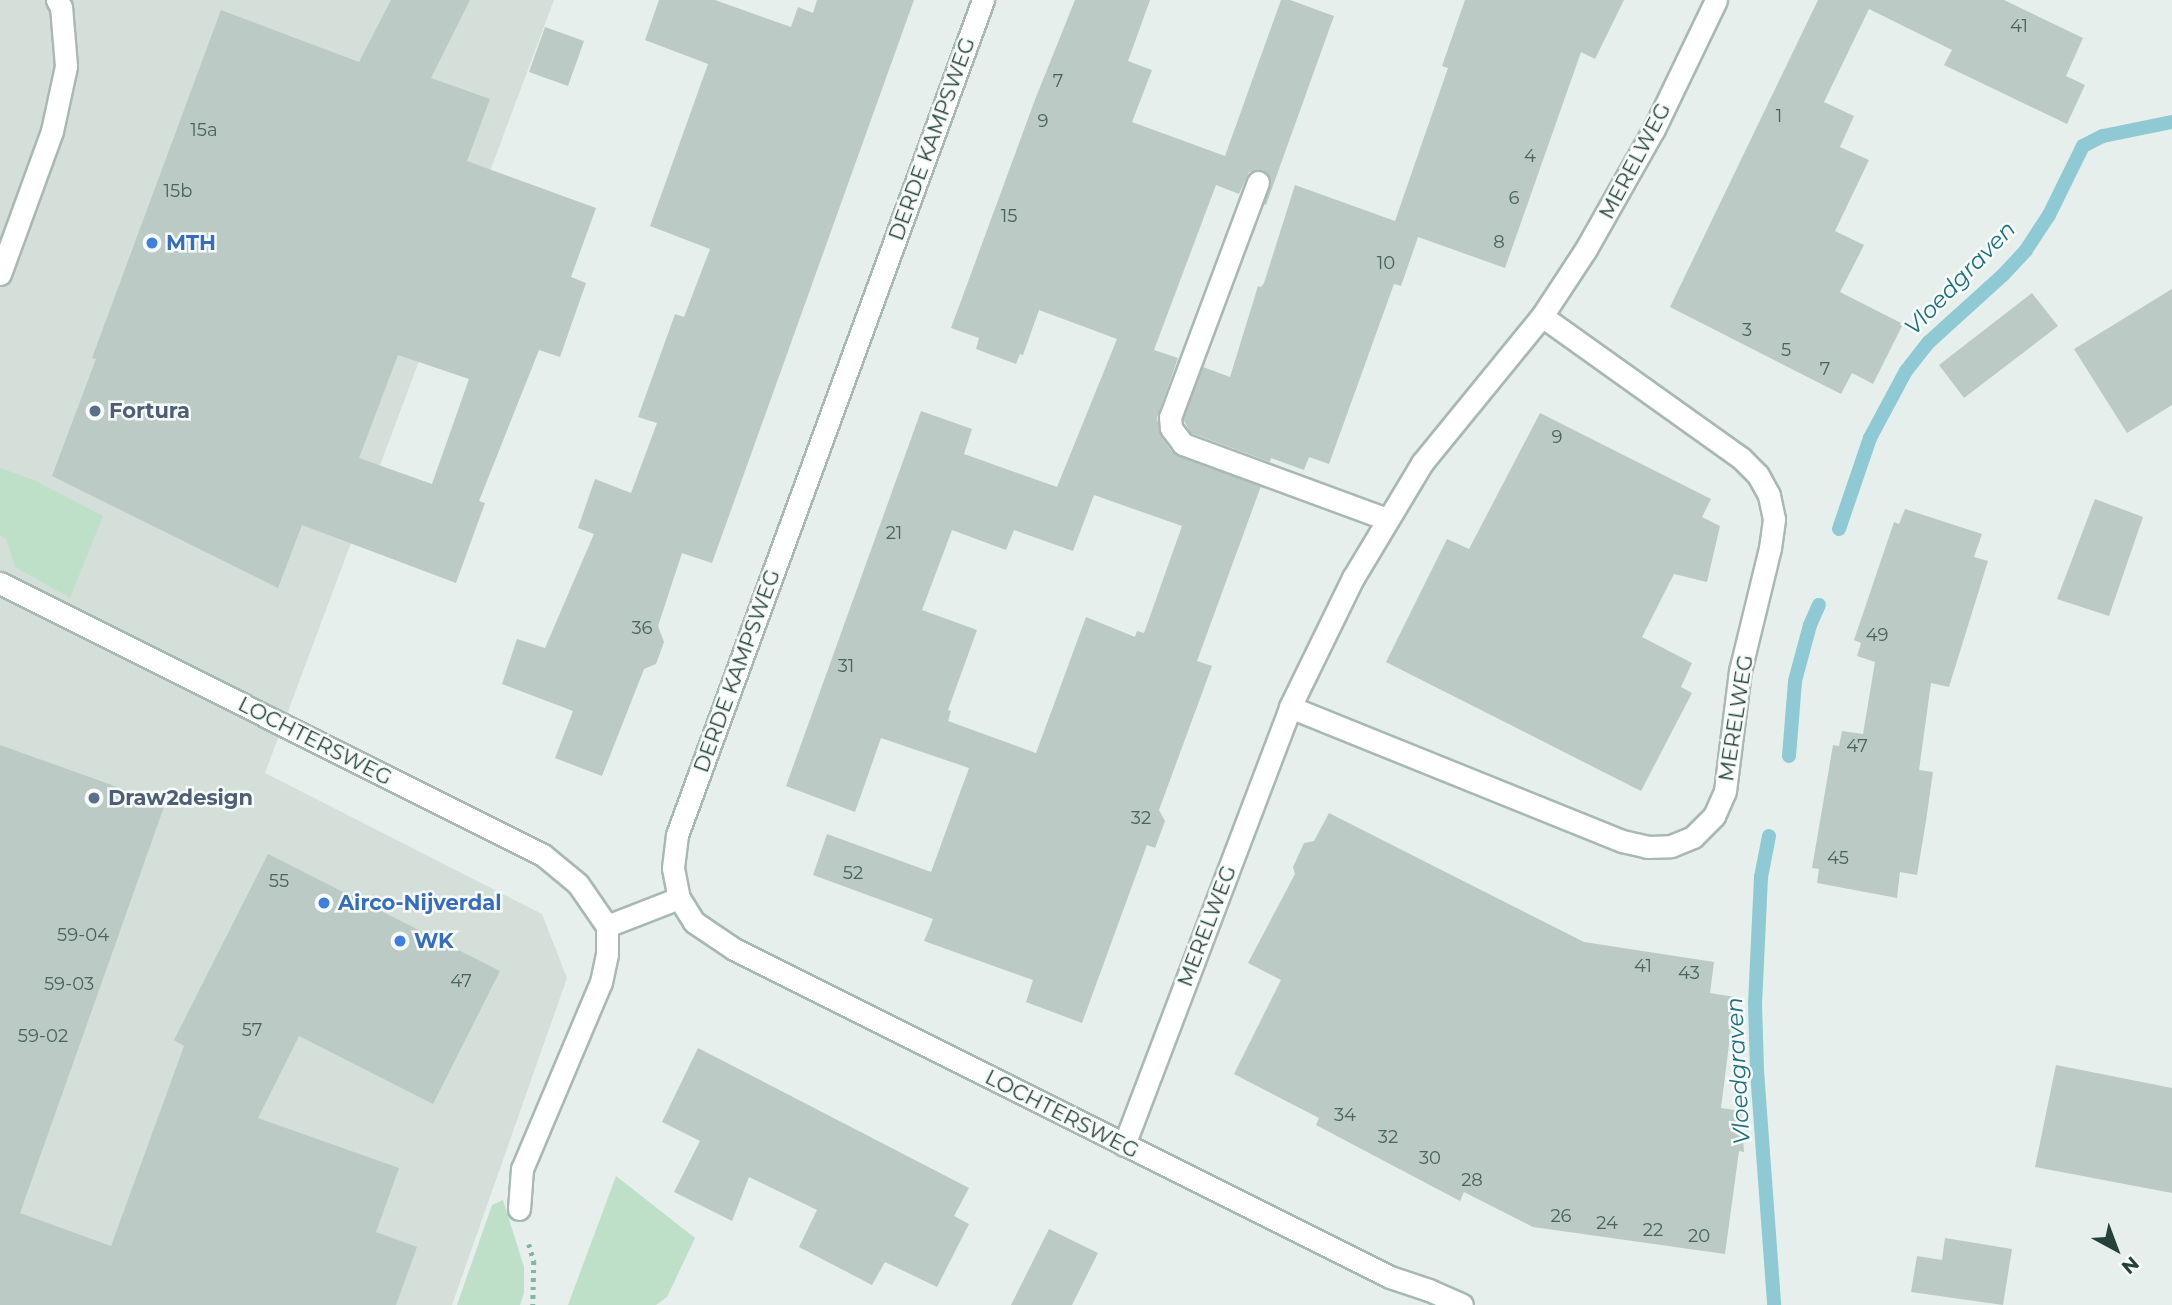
<!DOCTYPE html>
<style>
body{margin:0}
#map{position:relative;width:2172px;height:1305px;overflow:hidden;background:#e6efeb;font-family:Montserrat,sans-serif}
div>[style]{position:absolute}
.built>*{inset:0;background:#d4dfda}
.green>*{inset:0;background:#bfe0c8}
.stream>*{height:14px;margin:-7px;padding:0 7px;transform-origin:7px;border-radius:7px;background:#8ec9d4}
.building>*{inset:0;background:#bbcac4}
.path>*{height:4.5px;margin-top:-2.25px;transform-origin:0;background:repeating-linear-gradient(90deg,#86b3a5 0 3.5px,transparent 0 8.5px)}
.roads{filter:drop-shadow(2px 0 #a8b8b2) drop-shadow(-2px 0 #a8b8b2) drop-shadow(0 2px #a8b8b2) drop-shadow(0 -2px #a8b8b2)}
.lane>*{height:21px;margin:-10.5px;padding:0 10.5px;transform-origin:10.5px;border-radius:10.5px;background:#fff}
.street>*{height:21px;margin:-10.5px;padding:0 10.5px;transform-origin:10.5px;border-radius:10.5px;background:#fff}
.dots>*{width:19px;height:19px;translate:-50% -50%;box-sizing:border-box;border:4px solid #f7fbf9;border-radius:50%}
span{translate:-50% -50%;white-space:nowrap;text-align:center;line-height:1.15;-webkit-text-stroke:5px #f7fbf9;paint-order:stroke}
.number-label{font-size:18px;color:#4a645c}
.number-label span{-webkit-text-stroke-width:0}
.street-label{font-size:21px;color:#24423a}
.shop-label{font-size:21px;color:#366cbe;font-weight:700}
.left{translate:0 -50%;text-align:left}
.service-label{font-size:21px;color:#4e5e75;font-weight:700}
.water-label{font-size:23px;color:#1c6f80;font-style:italic}
.north{position:absolute;left:2081px;top:1214px;width:70px;height:70px;-webkit-text-stroke:5px #f7fbf9;paint-order:stroke;rotate:139deg;font-size:19px;font-weight:700;line-height:28px;text-align:center;color:#24423a}
.north::after{content:'';display:block;margin:auto;width:24px;height:32px;background:#24423a;clip-path:polygon(50% 0,100% 100%,50% 72%,0 100%)}
</style>
<div id="map">
<div class="built">
<i style="clip-path:polygon(0 0,554px 0,265px 773px,542px 914px,567px 978px,452px 1305px,0 1305px)"></i>
</div>
<div class="green">
<i style="clip-path:polygon(0 468px,34px 480px,103px 516px,70px 598px,15px 567px,6px 539px,0 535px)"></i>
<i style="clip-path:polygon(616px 1176px,695px 1238px,667px 1297px,656px 1305px,568px 1305px)"></i>
<i style="clip-path:polygon(503px 1200px,524px 1267px,524px 1293px,520px 1305px,457px 1305px,492px 1205px)"></i>
</div>
<div class="stream">
<i style="left:1839px;top:529px;width:96px;rotate:-71.2deg"></i>
<i style="left:1870px;top:438px;width:76px;rotate:-61.8deg"></i>
<i style="left:1906px;top:371px;width:37px;rotate:-52deg"></i>
<i style="left:1929px;top:342px;width:100px;rotate:-42.2deg"></i>
<i style="left:2003px;top:275px;width:34px;rotate:-47deg"></i>
<i style="left:2026px;top:250px;width:42px;rotate:-56.7deg"></i>
<i style="left:2049px;top:215px;width:77px;rotate:-63.8deg"></i>
<i style="left:2083px;top:146px;width:22px;rotate:-27deg"></i>
<i style="left:2103px;top:136px;width:70px;rotate:-11.5deg"></i>
<i style="left:1789px;top:756px;width:75px;rotate:-85.4deg"></i>
<i style="left:1795px;top:681px;width:58px;rotate:-75deg"></i>
<i style="left:1810px;top:625px;width:22px;rotate:-66deg"></i>
<i style="left:1769px;top:836px;width:42px;rotate:101deg"></i>
<i style="left:1761px;top:877px;width:126px;rotate:92.7deg"></i>
<i style="left:1755px;top:1003px;width:68px;rotate:88.3deg"></i>
<i style="left:1757px;top:1071px;width:235px;rotate:85.8deg"></i>
</div>
<div class="building">
<i style="clip-path:polygon(evenodd,391px 0,470px 0,431px 78px,490px 99px,467px 161px,596px 208px,571px 277px,586px 283px,560px 357px,539px 350px,479px 501px,485px 503px,456px 583px,302px 525px,278px 588px,52px 476px,96px 359px,92px 358px,221px 10px,359px 62px,391px 0,398px 355px,469px 379px,432px 484px,359px 458px,398px 355px)"></i>
<i style="clip-path:polygon(659px 0,715px 0,791px 27px,798px 7px,813px 13px,817px 0,914px 0,712px 563px,682px 553px,658px 626px,664px 642px,656px 664px,644px 669px,602px 776px,555px 758px,573px 711px,502px 684px,517px 639px,545px 648px,594px 534px,578px 528px,595px 479px,631px 493px,657px 423px,638px 417px,675px 314px,684px 317px,710px 249px,650px 226px,708px 64px,645px 40px)"></i>
<i style="clip-path:polygon(evenodd,1075px 0,1150px 0,1128px 61px,1152px 70px,1132px 122px,1225px 156px,1281px 0,1290px 0,1334px 16px,1266px 205px,1264px 204px,1271px 181px,1263px 170px,1249px 172px,1239px 194px,1216px 185px,1154px 350px,1178px 358px,1157px 418px,1160px 435px,1172px 452px,1261px 486px,1197px 661px,1212px 666px,1159px 810px,1165px 821px,1155px 848px,1147px 845px,1082px 1023px,1026px 1002px,1033px 980px,924px 941px,933px 919px,813px 875px,827px 834px,931px 872px,969px 768px,881px 738px,855px 812px,786px 786px,921px 411px,972px 429px,964px 454px,1057px 487px,1117px 339px,1039px 310px,1023px 355px,1020px 354px,1016px 364px,976px 349px,979px 338px,951px 328px,1036px 97px,1075px 0,1094px 495px,1182px 526px,1144px 633px,1137px 631px,1135px 637px,1086px 617px,1036px 753px,948px 721px,951px 711px,948px 710px,977px 630px,922px 610px,952px 530px,1006px 550px,1014px 530px,1073px 551px,1094px 495px)"></i>
<i style="clip-path:polygon(1465px 0,1624px 0,1595px 59px,1581px 52px,1505px 268px,1418px 237px,1401px 286px,1394px 284px,1329px 464px,1309px 457px,1304px 470px,1271px 458px,1270px 462px,1191px 433px,1183px 419px,1203px 367px,1230px 377px,1258px 286px,1261px 287px,1264px 283px,1295px 185px,1395px 221px,1448px 68px,1442px 66px)"></i>
<i style="clip-path:polygon(1818px 0,2004px 0,2083px 38px,2066px 76px,2085px 85px,2067px 124px,1944px 65px,1952px 50px,1869px 9px,1824px 102px,1854px 116px,1840px 147px,1869px 160px,1835px 231px,1864px 245px,1840px 292px,1903px 324px,1873px 384px,1852px 373px,1841px 394px,1670px 307px)"></i>
<i style="clip-path:polygon(545px 27px,584px 41px,568px 86px,529px 72px)"></i>
<i style="clip-path:polygon(2172px 289px,2172px 405px,2127px 433px,2074px 349px)"></i>
<i style="clip-path:polygon(2032px 293px,2058px 326px,1964px 398px,1939px 365px)"></i>
<i style="clip-path:polygon(1540px 413px,1711px 499px,1702px 517px,1720px 526px,1707px 582px,1674px 574px,1642px 637px,1692px 663px,1681px 687px,1692px 693px,1641px 791px,1386px 662px,1447px 539px,1469px 549px)"></i>
<i style="clip-path:polygon(2095px 499px,2143px 517px,2109px 616px,2057px 599px)"></i>
<i style="clip-path:polygon(1905px 509px,1982px 534px,1974px 557px,1988px 561px,1949px 687px,1931px 683px,1919px 770px,1933px 772px,1926px 821px,1917px 875px,1900px 872px,1897px 898px,1817px 883px,1819px 869px,1812px 868px,1833px 745px,1839px 746px,1842px 731px,1863px 734px,1875px 662px,1857px 656px,1861px 643px,1854px 640px,1894px 522px,1899px 524px)"></i>
<i style="clip-path:polygon(0 745px,165px 804px,20px 1213px,111px 1246px,184px 1046px,174px 1040px,268px 854px,500px 971px,433px 1104px,299px 1036px,258px 1118px,399px 1168px,376px 1232px,417px 1247px,396px 1305px,0 1305px)"></i>
<i style="clip-path:polygon(1329px 813px,1584px 942px,1714px 962px,1710px 993px,1735px 997px,1721px 1108px,1741px 1111px,1744px 1152px,1739px 1151px,1725px 1254px,1533px 1227px,1464px 1192px,1460px 1201px,1316px 1125px,1319px 1118px,1234px 1074px,1281px 980px,1248px 963px,1295px 874px,1293px 867px,1304px 843px,1314px 841px)"></i>
<i style="clip-path:polygon(698px 1048px,969px 1188px,954px 1216px,969px 1224px,937px 1287px,885px 1262px,872px 1285px,799px 1247px,817px 1210px,749px 1177px,732px 1221px,674px 1192px,700px 1141px,662px 1122px)"></i>
<i style="clip-path:polygon(2056px 1065px,2172px 1088px,2172px 1193px,2035px 1167px)"></i>
<i style="clip-path:polygon(1049px 1229px,1098px 1253px,1072px 1305px,1011px 1305px)"></i>
<i style="clip-path:polygon(1945px 1238px,2012px 1249px,2003px 1305px,1911px 1292px,1917px 1256px,1942px 1260px)"></i>
</div>
<div class="path">
<i style="left:529px;top:1244px;width:18px;rotate:74deg"></i>
<i style="left:534px;top:1261px;width:44px;rotate:91.3deg"></i>
</div>
<div class="roads">
<div class="lane">
<i style="left:1258px;top:182px;width:251px;rotate:110.5deg"></i>
<i style="left:1170px;top:417px;width:11px;rotate:85deg"></i>
<i style="left:1171px;top:428px;width:20px;rotate:53deg"></i>
<i style="left:1183px;top:444px;width:217px;rotate:20.2deg"></i>
</div>
<div class="street">
<i style="left:983px;top:0;width:889px;rotate:110.13deg"></i>
<i style="left:677px;top:835px;width:33px;rotate:97deg"></i>
<i style="left:673px;top:868px;width:31px;rotate:79deg"></i>
<i style="left:679px;top:898px;width:28px;rotate:58deg"></i>
<i style="left:694px;top:922px;width:48px;rotate:34deg"></i>
<i style="left:734px;top:949px;width:733px;rotate:26.57deg"></i>
<i style="left:1390px;top:1277px;width:41px;rotate:18.4deg"></i>
<i style="left:1429px;top:1290px;width:36px;rotate:24deg"></i>
<i style="left:0;top:274px;width:152px;rotate:-70deg"></i>
<i style="left:52px;top:131px;width:66px;rotate:-77.8deg"></i>
<i style="left:66px;top:66px;width:59px;rotate:-94.8deg"></i>
<i style="left:61px;top:7px;width:8px;rotate:-120deg"></i>
<i style="left:0;top:583px;width:607px;rotate:26.61deg"></i>
<i style="left:543px;top:855px;width:45px;rotate:39.6deg"></i>
<i style="left:578px;top:884px;width:51px;rotate:55.4deg"></i>
<i style="left:607px;top:926px;width:28px;rotate:90deg"></i>
<i style="left:607px;top:954px;width:29px;rotate:102deg"></i>
<i style="left:601px;top:982px;width:203px;rotate:112.9deg"></i>
<i style="left:522px;top:1169px;width:40px;rotate:94.3deg"></i>
<i style="left:1290px;top:707px;width:358px;rotate:22deg"></i>
<i style="left:1622px;top:841px;width:26px;rotate:13deg"></i>
<i style="left:1647px;top:847px;width:24px;rotate:-2deg"></i>
<i style="left:1671px;top:846px;width:24px;rotate:-22deg"></i>
<i style="left:1693px;top:837px;width:30px;rotate:-45deg"></i>
<i style="left:1714px;top:816px;width:27px;rotate:-66deg"></i>
<i style="left:1725px;top:791px;width:121px;rotate:-82.9deg"></i>
<i style="left:1740px;top:671px;width:127px;rotate:-76.3deg"></i>
<i style="left:1770px;top:548px;width:29px;rotate:-82deg"></i>
<i style="left:1774px;top:519px;width:25px;rotate:-102deg"></i>
<i style="left:1769px;top:495px;width:23px;rotate:-119deg"></i>
<i style="left:1758px;top:475px;width:24px;rotate:-135deg"></i>
<i style="left:1741px;top:458px;width:244px;rotate:-144.5deg"></i>
<i style="left:607px;top:926px;width:77px;rotate:-21.3deg"></i>
<i style="left:1124px;top:1145px;width:468px;rotate:-69.2deg"></i>
<i style="left:1290px;top:707px;width:144px;rotate:-64deg"></i>
<i style="left:1353px;top:578px;width:134px;rotate:-59deg"></i>
<i style="left:1422px;top:463px;width:190px;rotate:-50.8deg"></i>
<i style="left:1542px;top:316px;width:80px;rotate:-56.7deg"></i>
<i style="left:1586px;top:249px;width:138px;rotate:-60.5deg"></i>
<i style="left:1654px;top:129px;width:143px;rotate:-64.3deg"></i>
</div>
</div>
<div class="dots">
<i style="left:152px;top:243px;background:#3f7fe0"></i>
<i style="left:95px;top:411px;background:#5c6f8a"></i>
<i style="left:94px;top:798px;background:#5c6f8a"></i>
<i style="left:324px;top:903px;background:#3f7fe0"></i>
<i style="left:400px;top:941px;background:#3f7fe0"></i>
</div>
<div class="number-label">
<span style="left:2019px;top:26px">41</span>
<span style="left:1058px;top:81px">7</span>
<span style="left:1779px;top:116px">1</span>
<span style="left:1043px;top:121px">9</span>
<span style="left:204px;top:130px">15a</span>
<span style="left:1530px;top:156px">4</span>
<span style="left:178px;top:191px">15b</span>
<span style="left:1514px;top:198px">6</span>
<span style="left:1009px;top:216px">15</span>
<span style="left:1499px;top:242px">8</span>
<span style="left:1386px;top:263px">10</span>
<span style="left:1747px;top:330px">3</span>
<span style="left:1786px;top:350px">5</span>
<span style="left:1825px;top:369px">7</span>
<span style="left:1557px;top:437px">9</span>
<span style="left:894px;top:533px">21</span>
<span style="left:642px;top:628px">36</span>
<span style="left:1877px;top:635px">49</span>
<span style="left:846px;top:666px">31</span>
<span style="left:1857px;top:746px">47</span>
<span style="left:1141px;top:818px">32</span>
<span style="left:1838px;top:858px">45</span>
<span style="left:853px;top:873px">52</span>
<span style="left:279px;top:881px">55</span>
<span style="left:83px;top:935px">59-04</span>
<span style="left:1643px;top:966px">41</span>
<span style="left:1689px;top:973px">43</span>
<span style="left:461px;top:981px">47</span>
<span style="left:69px;top:984px">59-03</span>
<span style="left:252px;top:1030px">57</span>
<span style="left:43px;top:1036px">59-02</span>
<span style="left:1345px;top:1115px">34</span>
<span style="left:1388px;top:1137px">32</span>
<span style="left:1430px;top:1158px">30</span>
<span style="left:1472px;top:1180px">28</span>
<span style="left:1561px;top:1216px">26</span>
<span style="left:1607px;top:1223px">24</span>
<span style="left:1653px;top:1230px">22</span>
<span style="left:1699px;top:1236px">20</span>
</div>
<div class="street-label">
<span style="left:932px;top:139px;rotate:-70deg">DERDE KAMPSWEG</span>
<span style="left:1635px;top:161px;rotate:-62deg">MERELWEG</span>
<span style="left:737px;top:671px;rotate:-70deg">DERDE KAMPSWEG</span>
<span style="left:1736px;top:718px;rotate:-81deg">MERELWEG</span>
<span style="left:315px;top:741px;rotate:27deg">LOCHTERSWEG</span>
<span style="left:1207px;top:926px;rotate:-69deg">MERELWEG</span>
<span style="left:1062px;top:1114px;rotate:27deg">LOCHTERSWEG</span>
</div>
<div class="shop-label">
<span class="left" style="left:166px;top:243px">MTH</span>
<span class="left" style="left:338px;top:903px">Airco-Nijverdal</span>
<span class="left" style="left:414px;top:941px">WK</span>
</div>
<div class="service-label">
<span class="left" style="left:109px;top:411px">Fortura</span>
<span class="left" style="left:108px;top:798px">Draw2design</span>
</div>
<div class="water-label">
<span style="left:1960px;top:278px;rotate:-46deg">Vloedgraven</span>
<span style="left:1738px;top:1071px;rotate:-93deg">Vloedgraven</span>
</div>
<div class="north">N</div>
</div>
